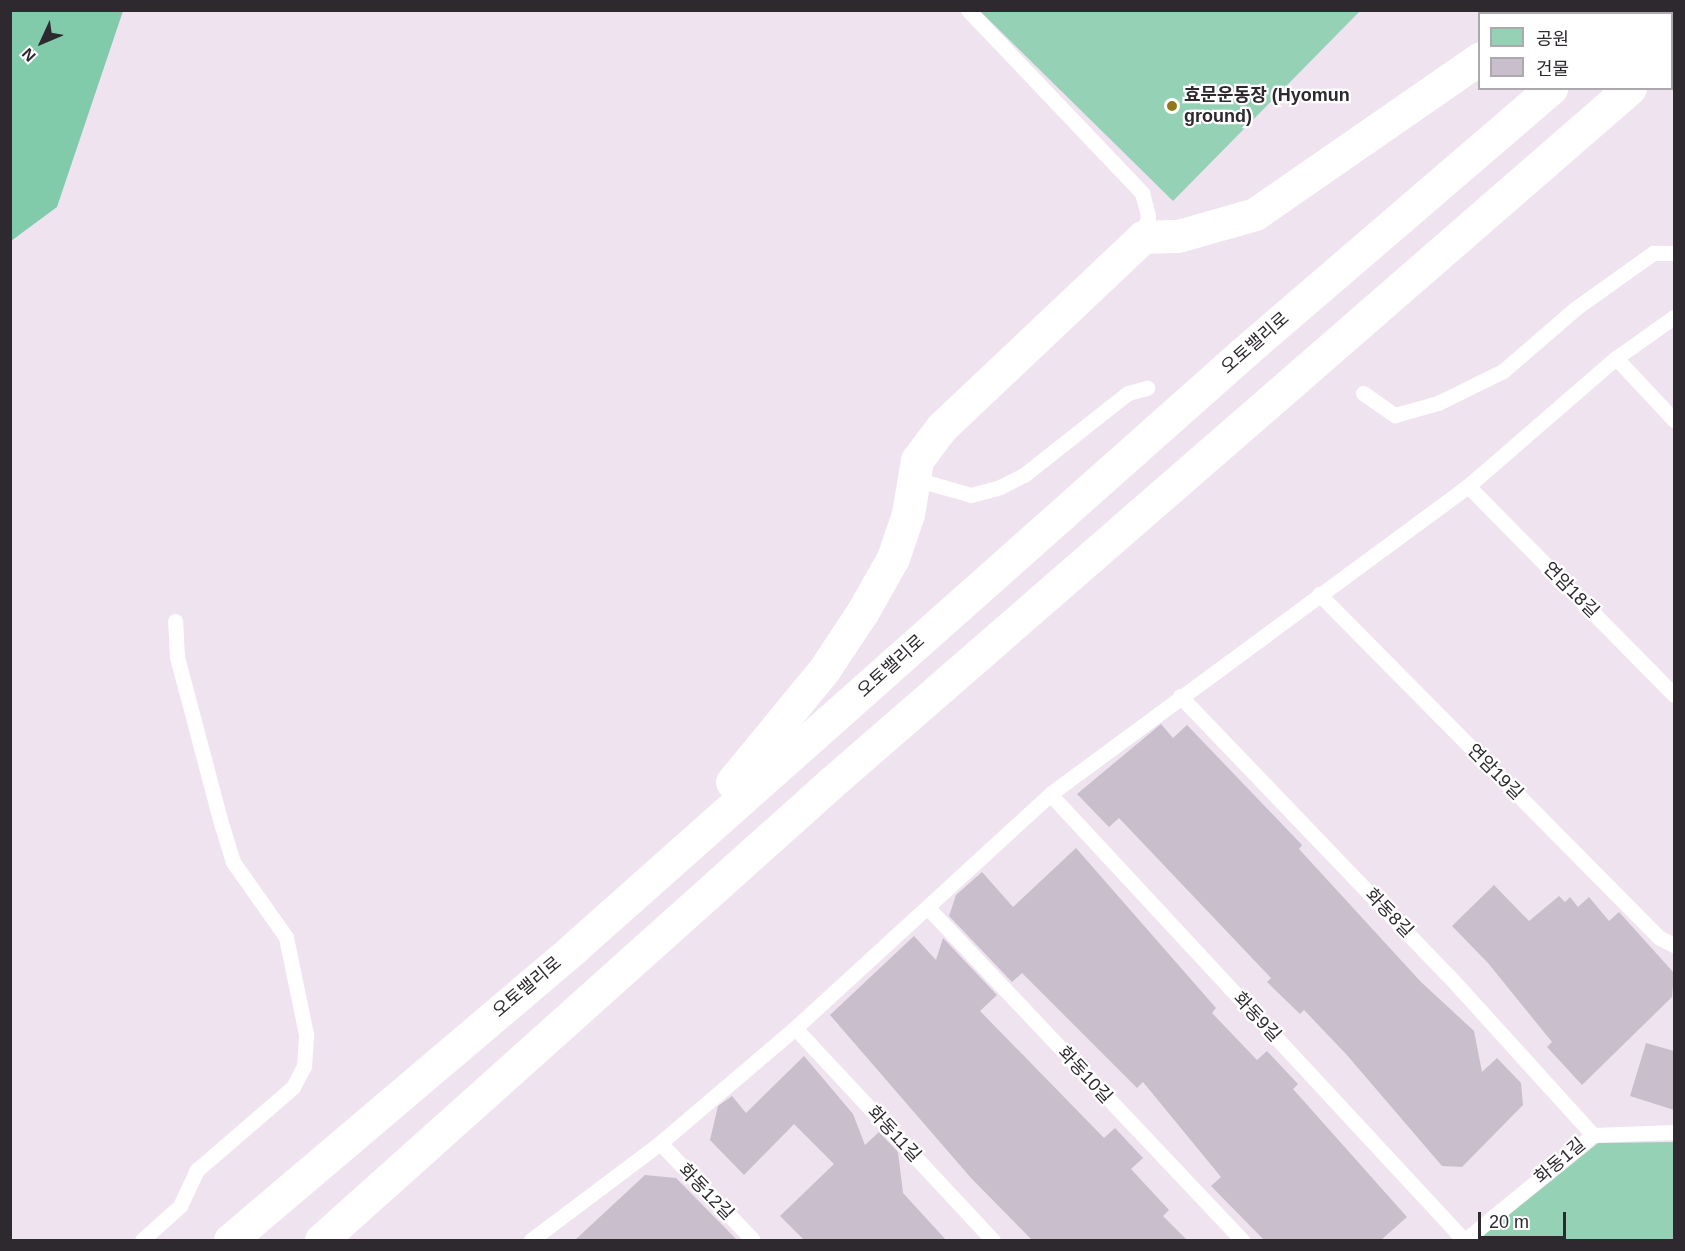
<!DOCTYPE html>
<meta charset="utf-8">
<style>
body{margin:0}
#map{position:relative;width:1685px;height:1251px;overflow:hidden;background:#efe3f0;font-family:Arial,"Noto Sans KR",sans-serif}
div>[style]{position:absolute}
.green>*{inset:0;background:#94d1b5}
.forest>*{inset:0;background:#81cbaa}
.building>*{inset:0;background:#c9becb}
.lane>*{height:15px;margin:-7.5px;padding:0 7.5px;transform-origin:7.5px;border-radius:7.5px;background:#fff}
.highway>*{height:33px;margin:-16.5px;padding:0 16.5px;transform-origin:16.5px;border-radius:16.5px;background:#fff}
.dots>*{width:16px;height:16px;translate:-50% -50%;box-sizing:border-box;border:3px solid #fff;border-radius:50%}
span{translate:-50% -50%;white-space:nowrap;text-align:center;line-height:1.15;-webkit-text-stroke:4.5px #fff;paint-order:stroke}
.poi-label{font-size:18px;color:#2d292e;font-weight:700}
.left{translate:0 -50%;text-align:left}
.street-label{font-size:18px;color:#2d292e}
.frame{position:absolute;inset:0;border:12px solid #2d292e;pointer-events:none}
.legend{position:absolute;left:1478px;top:12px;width:195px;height:78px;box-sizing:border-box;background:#fff;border:2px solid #aba9ab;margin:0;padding:8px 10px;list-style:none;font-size:18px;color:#2d292e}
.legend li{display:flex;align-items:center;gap:12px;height:30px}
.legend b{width:30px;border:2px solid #aba9ab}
.north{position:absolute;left:12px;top:12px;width:60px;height:60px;-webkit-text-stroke:4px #fff;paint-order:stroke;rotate:226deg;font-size:16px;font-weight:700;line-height:24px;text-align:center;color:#2d292e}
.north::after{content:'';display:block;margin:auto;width:21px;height:27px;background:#2d292e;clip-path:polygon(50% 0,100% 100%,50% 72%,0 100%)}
.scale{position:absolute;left:1478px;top:1212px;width:88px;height:27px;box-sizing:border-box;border:3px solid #2d292e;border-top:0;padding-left:8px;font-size:18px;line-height:21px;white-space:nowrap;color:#2d292e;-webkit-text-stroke:4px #fff;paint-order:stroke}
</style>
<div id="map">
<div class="green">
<i style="clip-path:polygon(980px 11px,1360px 11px,1173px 201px)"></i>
<i style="clip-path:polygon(1674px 1142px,1674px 1240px,1488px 1240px,1484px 1235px,1598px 1143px)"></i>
</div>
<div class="forest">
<i style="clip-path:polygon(11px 10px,123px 11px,57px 207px,11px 241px)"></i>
</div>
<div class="building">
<i style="clip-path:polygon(1161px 724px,1173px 738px,1187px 725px,1302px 845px,1299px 849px,1421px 982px,1474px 1031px,1482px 1072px,1497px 1058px,1521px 1083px,1523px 1105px,1462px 1167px,1442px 1166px,1346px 1054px,1304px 1010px,1300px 1014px,1267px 982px,1271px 978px,1119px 818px,1109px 827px,1077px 794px)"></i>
<i style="clip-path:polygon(1076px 848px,1216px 1008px,1212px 1013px,1257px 1060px,1267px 1051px,1298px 1084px,1293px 1089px,1407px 1217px,1381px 1240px,1264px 1240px,1211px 1186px,1221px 1177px,1143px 1082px,1137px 1088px,1022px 973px,1012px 982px,949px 916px,956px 895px,982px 872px,1013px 907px)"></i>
<i style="clip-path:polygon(1494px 885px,1529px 921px,1559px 896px,1565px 902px,1570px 897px,1578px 907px,1589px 897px,1609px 921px,1619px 912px,1674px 973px,1672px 997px,1582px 1085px,1547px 1047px,1552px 1042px,1488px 963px,1452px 926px)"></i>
<i style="clip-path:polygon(914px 936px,936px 960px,943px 938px,997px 995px,980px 1011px,1104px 1138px,1115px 1128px,1143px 1158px,1131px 1169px,1169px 1210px,1163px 1216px,1187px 1240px,1032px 1240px,971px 1178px,830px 1015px)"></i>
<i style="clip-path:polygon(1646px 1043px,1674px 1051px,1674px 1110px,1630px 1096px)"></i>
<i style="clip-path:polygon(804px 1056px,853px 1114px,865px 1145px,879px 1132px,898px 1152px,903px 1193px,946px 1240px,804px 1240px,780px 1216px,834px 1164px,794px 1124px,744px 1175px,710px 1140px,718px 1106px,732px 1096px,746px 1113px)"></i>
<i style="clip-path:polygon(645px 1175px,676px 1178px,737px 1240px,575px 1240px)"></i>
</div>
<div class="lane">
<i style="left:968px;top:10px;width:253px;rotate:46.4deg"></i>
<i style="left:1142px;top:193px;width:24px;rotate:75deg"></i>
<i style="left:1148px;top:216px;width:22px;rotate:103deg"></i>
<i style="left:1616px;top:358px;width:85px;rotate:46.9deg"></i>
<i style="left:1363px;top:393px;width:39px;rotate:35deg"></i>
<i style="left:1395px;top:415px;width:45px;rotate:-15.6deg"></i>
<i style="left:1438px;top:403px;width:72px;rotate:-26.2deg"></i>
<i style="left:1503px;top:371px;width:96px;rotate:-40.8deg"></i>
<i style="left:1576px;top:308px;width:95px;rotate:-35.5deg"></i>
<i style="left:1653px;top:253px;width:21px"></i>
<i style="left:915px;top:479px;width:58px;rotate:15.9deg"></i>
<i style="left:971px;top:495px;width:30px;rotate:-15deg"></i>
<i style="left:1000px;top:487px;width:27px;rotate:-27deg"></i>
<i style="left:1024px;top:475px;width:132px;rotate:-38.3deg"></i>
<i style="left:1128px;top:393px;width:20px;rotate:-15deg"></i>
<i style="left:1468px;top:486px;width:293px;rotate:45.4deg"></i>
<i style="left:1319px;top:594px;width:484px;rotate:45.3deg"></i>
<i style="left:1660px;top:938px;width:16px;rotate:27deg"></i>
<i style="left:1180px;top:696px;width:387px;rotate:46.2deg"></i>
<i style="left:1448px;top:975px;width:216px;rotate:47.8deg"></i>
<i style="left:1050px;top:794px;width:609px;rotate:47.13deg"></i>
<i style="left:929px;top:909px;width:456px;rotate:46.6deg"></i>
<i style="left:795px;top:1028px;width:290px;rotate:47deg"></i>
<i style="left:660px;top:1143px;width:134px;rotate:46.2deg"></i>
<i style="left:142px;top:1240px;width:51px;rotate:-41.8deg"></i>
<i style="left:180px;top:1206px;width:40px;rotate:-65deg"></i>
<i style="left:197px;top:1170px;width:127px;rotate:-40.8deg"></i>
<i style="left:293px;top:1087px;width:24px;rotate:-62deg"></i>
<i style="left:304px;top:1066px;width:32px;rotate:-86deg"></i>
<i style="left:306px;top:1034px;width:99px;rotate:-101.7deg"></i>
<i style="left:286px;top:937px;width:92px;rotate:-125.2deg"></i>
<i style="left:233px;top:862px;width:37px;rotate:-107deg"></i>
<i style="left:222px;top:827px;width:176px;rotate:-104.8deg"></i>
<i style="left:177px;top:657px;width:36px;rotate:-93deg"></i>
<i style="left:531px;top:1240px;width:161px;rotate:-36.9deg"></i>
<i style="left:660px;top:1143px;width:177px;rotate:-40.4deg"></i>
<i style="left:795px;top:1028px;width:346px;rotate:-42.5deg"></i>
<i style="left:1050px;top:794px;width:519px;rotate:-36.38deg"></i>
<i style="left:1468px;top:486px;width:196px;rotate:-40.9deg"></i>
<i style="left:1616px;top:358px;width:71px;rotate:-35.3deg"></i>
<i style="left:1465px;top:1240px;width:166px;rotate:-39.4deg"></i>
<i style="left:1593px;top:1135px;width:81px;rotate:-2.1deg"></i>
</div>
<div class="highway">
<i style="left:1542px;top:14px;width:6px;rotate:-45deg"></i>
<i style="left:1639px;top:14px;width:5px;rotate:-53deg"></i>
<i style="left:1672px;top:51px;width:3px;rotate:-45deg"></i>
<i style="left:732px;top:782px;width:145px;rotate:-50.6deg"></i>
<i style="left:824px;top:670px;width:71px;rotate:-56.5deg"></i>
<i style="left:863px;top:611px;width:61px;rotate:-60.5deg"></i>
<i style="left:893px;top:558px;width:46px;rotate:-71.2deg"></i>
<i style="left:908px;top:514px;width:55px;rotate:-80.5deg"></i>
<i style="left:917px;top:460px;width:41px;rotate:-52.9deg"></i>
<i style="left:942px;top:427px;width:277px;rotate:-43.4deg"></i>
<i style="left:1143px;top:237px;width:35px;rotate:-2deg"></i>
<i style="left:1178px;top:236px;width:80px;rotate:-15.9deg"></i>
<i style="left:1255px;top:214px;width:274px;rotate:-34.7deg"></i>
<i style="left:230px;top:1240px;width:453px;rotate:-40.3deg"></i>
<i style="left:575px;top:947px;width:892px;rotate:-41.64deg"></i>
<i style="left:1242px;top:354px;width:408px;rotate:-40.7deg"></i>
<i style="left:321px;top:1240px;width:685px;rotate:-41.86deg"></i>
<i style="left:831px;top:783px;width:1059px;rotate:-41.02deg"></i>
</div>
<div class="dots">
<i style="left:1172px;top:106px;background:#94761d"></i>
</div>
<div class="poi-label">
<span class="left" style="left:1184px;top:106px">효문운동장 (Hyomun<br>ground)</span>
</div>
<div class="street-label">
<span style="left:1255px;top:343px;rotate:-41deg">오토밸리로</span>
<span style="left:1571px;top:590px;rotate:45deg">연암18길</span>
<span style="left:891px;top:666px;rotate:-42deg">오토밸리로</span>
<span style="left:1495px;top:772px;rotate:45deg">연암19길</span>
<span style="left:1389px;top:913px;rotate:46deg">화동8길</span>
<span style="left:527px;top:987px;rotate:-40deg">오토밸리로</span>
<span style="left:1257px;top:1017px;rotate:47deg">화동9길</span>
<span style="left:1085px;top:1075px;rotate:47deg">화동10길</span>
<span style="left:894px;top:1134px;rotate:47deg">화동11길</span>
<span style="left:1560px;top:1161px;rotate:-40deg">화동1길</span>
<span style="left:706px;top:1192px;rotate:46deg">화동12길</span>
</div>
<div class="frame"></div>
<ul class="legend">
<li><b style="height:16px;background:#94d1b5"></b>공원</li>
<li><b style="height:16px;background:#c9becb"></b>건물</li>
</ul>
<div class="north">N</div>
<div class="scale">20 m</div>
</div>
